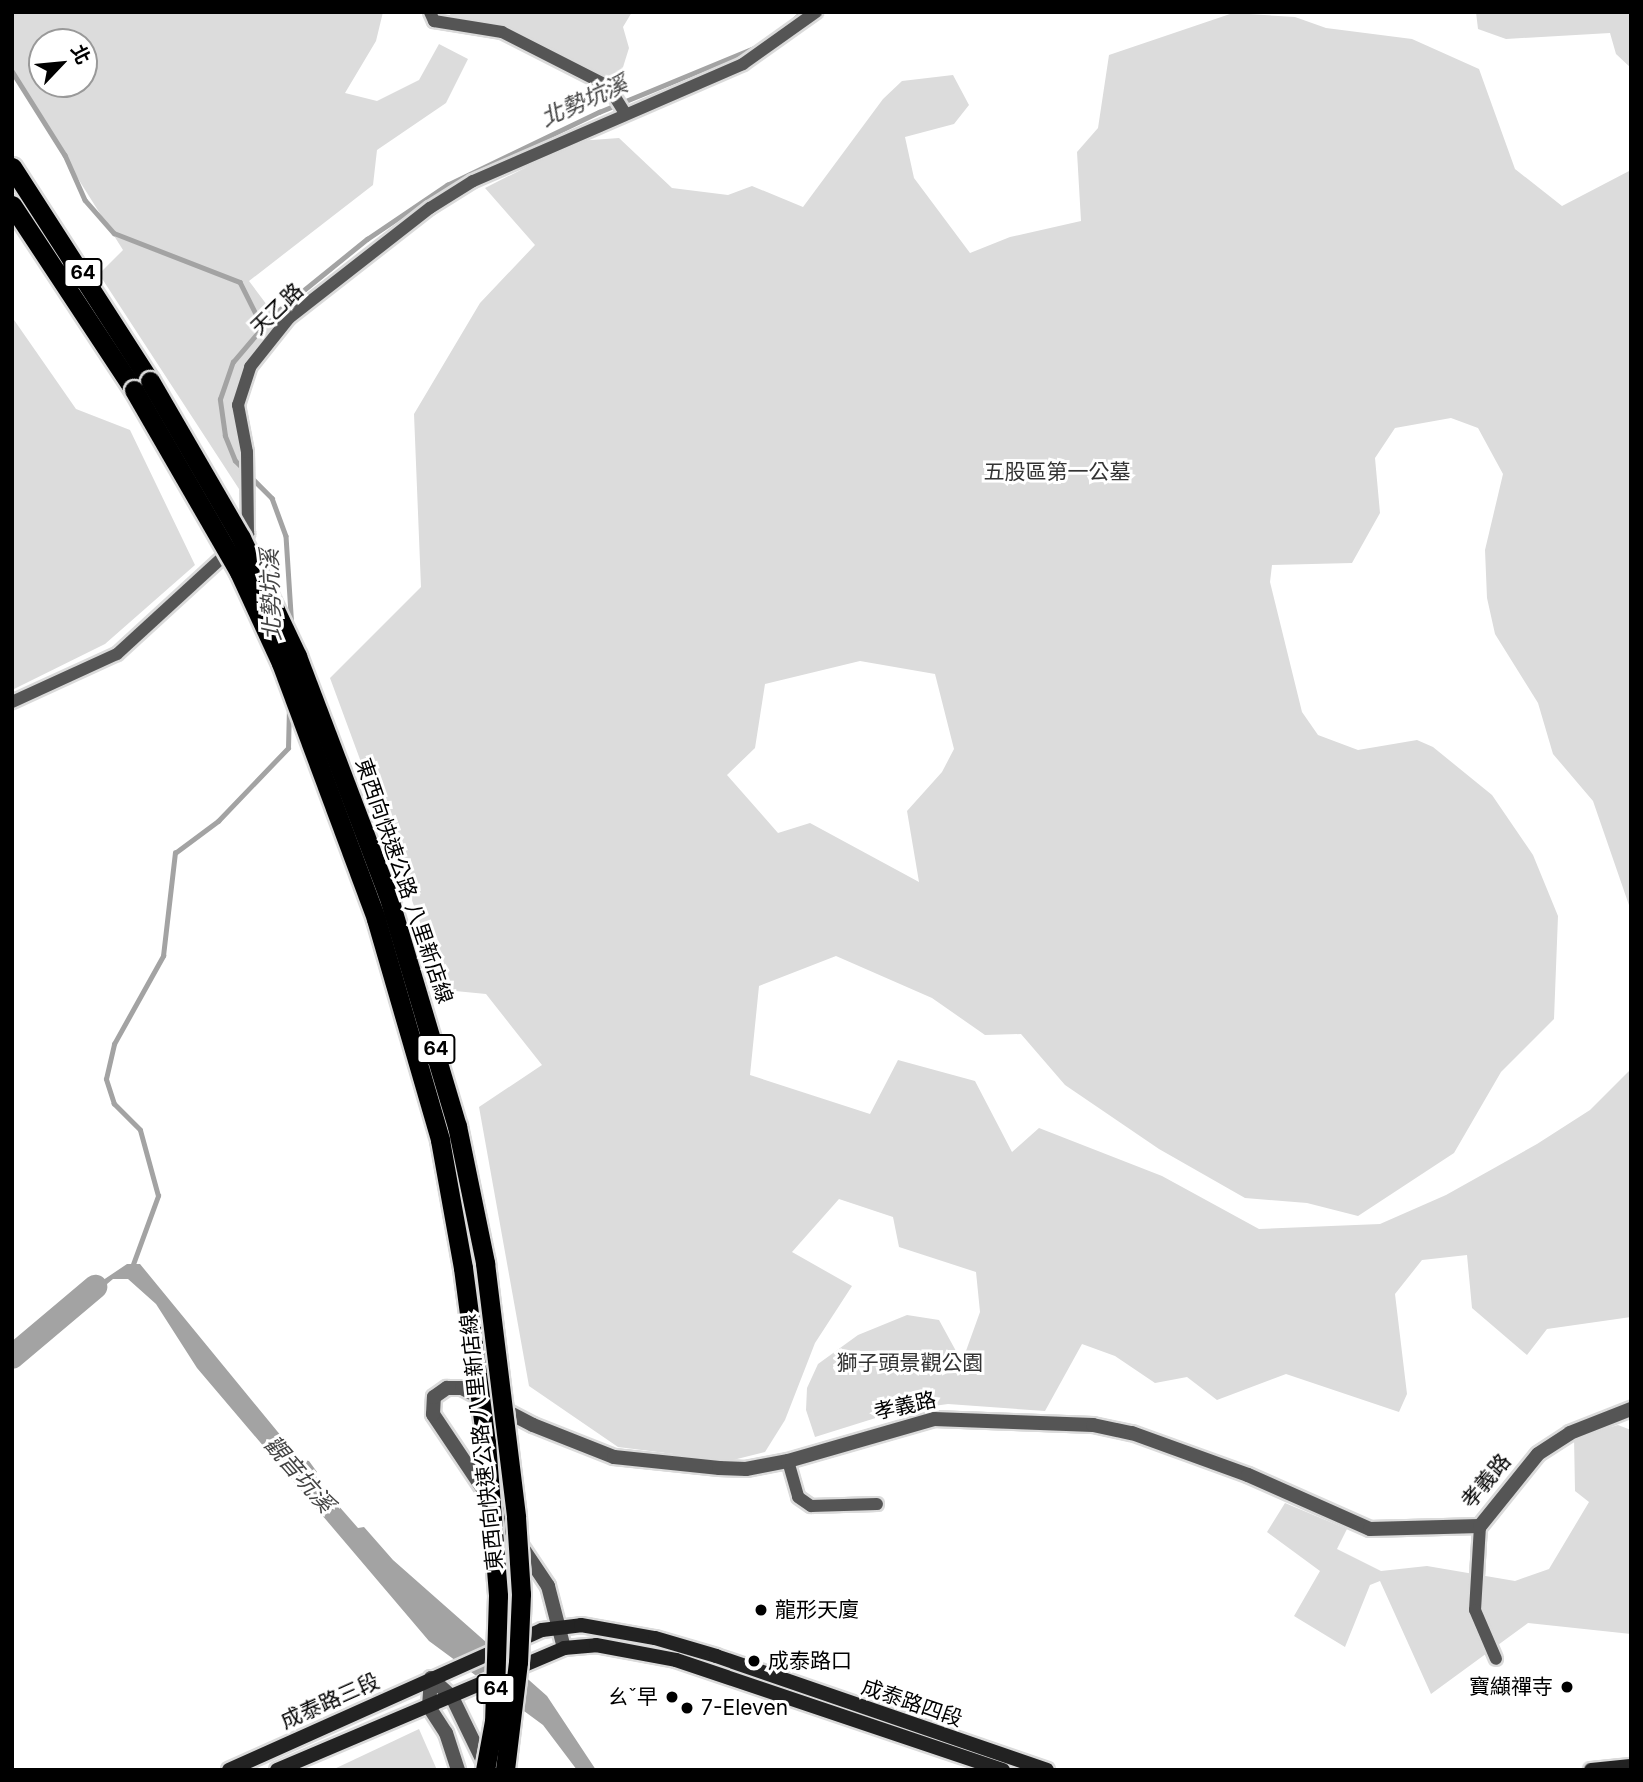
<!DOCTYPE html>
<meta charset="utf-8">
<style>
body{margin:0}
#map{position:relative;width:1643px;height:1782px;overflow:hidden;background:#fff;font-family:Inter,"Noto Sans TC",sans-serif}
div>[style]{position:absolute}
.green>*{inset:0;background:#dcdcdc}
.water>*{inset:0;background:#a3a3a3}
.stream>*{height:4.5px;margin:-2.25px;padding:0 2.25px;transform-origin:2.25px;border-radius:2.25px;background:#a3a3a3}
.river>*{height:24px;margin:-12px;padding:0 12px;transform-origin:12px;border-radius:12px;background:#a3a3a3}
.roads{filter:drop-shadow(2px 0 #dbdbdb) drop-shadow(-2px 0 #dbdbdb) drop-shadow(0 2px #dbdbdb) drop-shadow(0 -2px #dbdbdb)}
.minor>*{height:12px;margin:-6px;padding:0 6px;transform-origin:6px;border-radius:6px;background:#555}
.tertiary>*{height:14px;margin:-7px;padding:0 7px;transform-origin:7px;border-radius:7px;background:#555}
.secondary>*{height:14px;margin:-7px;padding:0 7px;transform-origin:7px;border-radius:7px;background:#222}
.trunk>*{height:19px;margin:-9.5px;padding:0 9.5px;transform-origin:9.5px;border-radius:9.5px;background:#000}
.bridges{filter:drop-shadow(2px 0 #dbdbdb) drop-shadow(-2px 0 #dbdbdb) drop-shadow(0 2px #dbdbdb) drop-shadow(0 -2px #dbdbdb)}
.trunk-bridge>*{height:19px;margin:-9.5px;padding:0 9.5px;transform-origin:9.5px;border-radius:9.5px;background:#000}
.dots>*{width:19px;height:19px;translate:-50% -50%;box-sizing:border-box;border:4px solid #fff;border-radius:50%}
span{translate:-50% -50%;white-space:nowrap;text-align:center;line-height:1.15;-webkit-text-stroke:6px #fff;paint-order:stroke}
.shield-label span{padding:2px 5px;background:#fff;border:2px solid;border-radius:5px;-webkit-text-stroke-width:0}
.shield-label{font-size:19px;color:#000;font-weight:700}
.street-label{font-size:21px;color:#000}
.park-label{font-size:21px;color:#333}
.poi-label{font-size:21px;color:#000}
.left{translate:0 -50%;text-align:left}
.right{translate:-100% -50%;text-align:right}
.water-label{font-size:23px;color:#444;font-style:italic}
.frame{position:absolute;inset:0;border:14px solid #000;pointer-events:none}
.north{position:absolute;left:28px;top:28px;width:70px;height:70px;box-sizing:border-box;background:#fff;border:2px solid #999;border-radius:50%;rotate:64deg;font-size:19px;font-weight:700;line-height:28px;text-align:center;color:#000}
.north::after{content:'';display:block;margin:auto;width:24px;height:32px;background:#000;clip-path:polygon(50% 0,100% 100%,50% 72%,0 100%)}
</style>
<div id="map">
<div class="green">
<i style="clip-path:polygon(evenodd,12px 12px,383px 12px,376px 41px,345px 93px,377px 101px,419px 80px,439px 44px,468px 59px,446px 103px,377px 150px,373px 185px,249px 281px,279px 321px,237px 389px,252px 483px,239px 489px,99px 274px,123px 250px,12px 74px,12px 12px,42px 42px,84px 42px,84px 84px,42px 84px,42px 42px)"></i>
<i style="clip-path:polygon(448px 12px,632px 12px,623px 27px,629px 48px,619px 80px,586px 74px,533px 42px,467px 34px)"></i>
<i style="clip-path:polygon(1476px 12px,1631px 12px,1631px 68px,1616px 54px,1610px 33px,1506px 39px,1478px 29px)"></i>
<i style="clip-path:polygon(evenodd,1233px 13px,1295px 17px,1326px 28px,1412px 39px,1479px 69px,1515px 169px,1562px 206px,1631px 170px,1631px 911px,1593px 801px,1553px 754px,1538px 703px,1495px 634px,1487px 598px,1485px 550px,1503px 474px,1478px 428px,1451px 418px,1395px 428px,1375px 458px,1380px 513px,1352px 563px,1272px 565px,1270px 582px,1302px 712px,1318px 735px,1358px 750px,1417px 740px,1433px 747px,1492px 795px,1533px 855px,1558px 916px,1554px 1019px,1501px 1072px,1454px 1153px,1358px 1216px,1307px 1203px,1245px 1198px,1159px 1149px,1065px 1085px,1021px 1034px,985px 1035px,932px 998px,836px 956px,759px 986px,750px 1075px,870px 1114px,898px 1060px,975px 1081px,1012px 1152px,1039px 1128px,1162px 1176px,1259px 1229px,1380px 1224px,1446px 1195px,1537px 1144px,1590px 1110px,1631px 1069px,1631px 1317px,1547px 1329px,1527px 1355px,1472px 1308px,1467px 1255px,1422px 1260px,1395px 1294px,1407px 1394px,1399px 1412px,1286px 1374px,1217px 1400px,1187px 1377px,1155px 1383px,1115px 1356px,1082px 1344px,1045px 1411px,948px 1404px,898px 1411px,815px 1437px,806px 1410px,807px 1388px,818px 1364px,858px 1335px,907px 1315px,939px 1320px,962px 1362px,980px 1312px,976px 1272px,899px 1247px,893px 1217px,839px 1199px,792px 1252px,852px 1286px,815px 1343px,785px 1420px,765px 1452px,729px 1461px,618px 1447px,529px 1386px,479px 1107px,542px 1065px,486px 994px,445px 990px,330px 678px,421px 587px,414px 414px,480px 303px,535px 245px,485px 188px,578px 141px,619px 138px,672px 188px,728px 195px,752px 186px,803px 207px,883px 99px,902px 81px,953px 75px,969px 105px,954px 124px,905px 137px,914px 178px,970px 253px,1010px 237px,1081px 221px,1077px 152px,1098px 128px,1109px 55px,1233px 13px,860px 661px,935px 674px,954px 749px,942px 772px,907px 811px,919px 882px,810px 823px,778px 833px,727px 775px,755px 748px,765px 684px,860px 661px)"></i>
<i style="clip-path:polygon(12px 317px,76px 409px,130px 430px,195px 565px,105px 644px,12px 690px)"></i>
<i style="clip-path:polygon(1618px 1425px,1631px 1430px,1631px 1634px,1528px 1623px,1431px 1694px,1380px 1581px,1370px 1585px,1345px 1647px,1294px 1616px,1320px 1571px,1267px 1532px,1285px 1503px,1347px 1529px,1337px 1549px,1381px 1571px,1427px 1566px,1515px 1581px,1549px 1569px,1589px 1502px,1575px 1491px,1574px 1437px)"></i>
<i style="clip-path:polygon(419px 1729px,437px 1770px,332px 1770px)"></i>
</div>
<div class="water">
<i style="clip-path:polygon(127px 1264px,140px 1264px,300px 1459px,309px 1461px,317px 1472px,316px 1480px,358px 1528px,364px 1527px,393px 1560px,547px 1696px,596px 1770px,577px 1770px,543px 1725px,429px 1641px,197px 1368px,156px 1304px,128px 1279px,113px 1279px,76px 1310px,66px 1305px)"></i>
</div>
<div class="stream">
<i style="left:787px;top:26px;width:21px;rotate:-43deg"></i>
<i style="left:12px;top:71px;width:99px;rotate:57.8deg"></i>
<i style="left:65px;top:155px;width:49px;rotate:66deg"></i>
<i style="left:85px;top:200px;width:44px;rotate:48.7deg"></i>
<i style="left:114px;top:233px;width:135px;rotate:21.3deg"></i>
<i style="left:240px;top:282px;width:49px;rotate:63.4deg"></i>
<i style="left:245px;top:471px;width:14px;rotate:-135deg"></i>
<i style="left:235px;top:461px;width:27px;rotate:-112deg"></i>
<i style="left:225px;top:436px;width:37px;rotate:-98deg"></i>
<i style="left:220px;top:399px;width:39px;rotate:-71deg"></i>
<i style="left:233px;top:362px;width:62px;rotate:-49.6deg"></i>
<i style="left:273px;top:315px;width:121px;rotate:-39deg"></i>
<i style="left:367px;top:239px;width:97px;rotate:-34deg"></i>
<i style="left:447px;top:185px;width:169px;rotate:-25.7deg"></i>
<i style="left:599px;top:112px;width:171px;rotate:-22.4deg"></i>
<i style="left:251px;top:477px;width:30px;rotate:45deg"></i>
<i style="left:272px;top:498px;width:40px;rotate:69.8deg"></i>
<i style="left:286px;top:536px;width:93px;rotate:86.3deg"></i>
<i style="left:132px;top:1267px;width:76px;rotate:-69.9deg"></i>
<i style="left:158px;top:1196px;width:68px;rotate:-105.3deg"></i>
<i style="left:140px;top:1130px;width:37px;rotate:-135deg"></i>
<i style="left:114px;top:1104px;width:26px;rotate:-108deg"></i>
<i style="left:106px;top:1079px;width:36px;rotate:-77deg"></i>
<i style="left:114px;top:1044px;width:101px;rotate:-60.9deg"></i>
<i style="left:163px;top:956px;width:104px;rotate:-83.4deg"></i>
<i style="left:175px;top:853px;width:54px;rotate:-36.7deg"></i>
<i style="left:218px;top:821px;width:101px;rotate:-46.2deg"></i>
<i style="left:288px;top:748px;width:41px;rotate:-88.6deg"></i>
</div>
<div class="river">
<i style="left:12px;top:1357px;width:109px;rotate:-40.1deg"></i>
</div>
<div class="roads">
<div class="minor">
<i style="left:430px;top:12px;width:10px;rotate:66deg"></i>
<i style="left:434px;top:21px;width:69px;rotate:9.2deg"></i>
<i style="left:502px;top:32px;width:119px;rotate:27deg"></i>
<i style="left:608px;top:86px;width:31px;rotate:58deg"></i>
<i style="left:12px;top:702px;width:115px;rotate:-24.6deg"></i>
<i style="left:117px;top:654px;width:178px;rotate:-42.5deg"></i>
<i style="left:248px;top:534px;width:82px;rotate:-90.7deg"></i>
<i style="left:247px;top:452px;width:48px;rotate:-100.8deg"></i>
<i style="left:238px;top:405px;width:40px;rotate:-72deg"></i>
<i style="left:250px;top:367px;width:63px;rotate:-51.5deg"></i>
<i style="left:289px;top:318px;width:179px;rotate:-38deg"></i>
<i style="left:430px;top:208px;width:51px;rotate:-32.1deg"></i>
<i style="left:473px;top:181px;width:294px;rotate:-23.4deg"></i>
<i style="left:743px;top:64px;width:90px;rotate:-35.5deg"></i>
<i style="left:788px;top:1461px;width:37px;rotate:74deg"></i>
<i style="left:798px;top:1497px;width:16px;rotate:35deg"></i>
<i style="left:811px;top:1506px;width:66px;rotate:-1.7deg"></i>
<i style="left:1480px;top:1526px;width:84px;rotate:93.4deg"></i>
<i style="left:1475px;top:1610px;width:53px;rotate:66.8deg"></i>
</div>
<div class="tertiary">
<i style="left:564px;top:1648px;width:64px;rotate:-104.5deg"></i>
<i style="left:548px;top:1586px;width:207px;rotate:-123.8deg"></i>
<i style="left:433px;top:1414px;width:17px;rotate:-87deg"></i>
<i style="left:434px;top:1397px;width:16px;rotate:-35deg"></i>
<i style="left:447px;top:1388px;width:15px"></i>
<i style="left:462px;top:1388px;width:80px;rotate:27.5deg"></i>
<i style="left:533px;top:1425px;width:87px;rotate:21.6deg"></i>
<i style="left:614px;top:1457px;width:106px;rotate:6deg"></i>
<i style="left:719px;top:1468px;width:27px;rotate:2deg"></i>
<i style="left:746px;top:1469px;width:43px;rotate:-10.8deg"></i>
<i style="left:788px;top:1461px;width:152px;rotate:-16deg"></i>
<i style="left:934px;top:1419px;width:159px;rotate:2.2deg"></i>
<i style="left:1093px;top:1425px;width:40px;rotate:12deg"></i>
<i style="left:1132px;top:1433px;width:123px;rotate:19.9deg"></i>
<i style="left:1248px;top:1475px;width:133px;rotate:23.9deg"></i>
<i style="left:1370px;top:1529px;width:110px;rotate:-1.6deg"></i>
<i style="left:1480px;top:1526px;width:92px;rotate:-51.1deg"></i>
<i style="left:1538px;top:1454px;width:38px;rotate:-33deg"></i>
<i style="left:1570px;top:1433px;width:66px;rotate:-21.5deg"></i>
<i style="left:431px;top:1678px;width:28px;rotate:42deg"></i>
<i style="left:452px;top:1697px;width:76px;rotate:64.1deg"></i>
<i style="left:431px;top:1678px;width:29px;rotate:94deg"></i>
<i style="left:429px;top:1707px;width:31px;rotate:57deg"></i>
<i style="left:446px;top:1733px;width:39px;rotate:72deg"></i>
</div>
<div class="secondary">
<i style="left:229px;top:1770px;width:343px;rotate:-24.1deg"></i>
<i style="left:542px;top:1630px;width:39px;rotate:-7deg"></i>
<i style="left:581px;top:1625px;width:75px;rotate:10deg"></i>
<i style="left:655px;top:1638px;width:64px;rotate:16.4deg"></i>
<i style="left:716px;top:1656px;width:350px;rotate:19deg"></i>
<i style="left:277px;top:1770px;width:312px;rotate:-23deg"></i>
<i style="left:564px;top:1648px;width:32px;rotate:-5deg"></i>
<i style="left:596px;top:1645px;width:81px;rotate:10.6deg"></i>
<i style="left:676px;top:1660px;width:345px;rotate:18.6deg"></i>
<i style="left:1591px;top:1770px;width:40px;rotate:-5.7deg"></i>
</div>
<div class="trunk">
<i style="left:12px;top:167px;width:255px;rotate:57.2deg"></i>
<i style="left:12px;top:205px;width:222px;rotate:56.6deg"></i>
</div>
</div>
<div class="bridges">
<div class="trunk-bridge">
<i style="left:150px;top:381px;width:181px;rotate:59.9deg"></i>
<i style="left:241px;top:538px;width:131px;rotate:64.6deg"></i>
<i style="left:297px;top:656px;width:256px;rotate:69.2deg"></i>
<i style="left:388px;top:895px;width:241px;rotate:73.4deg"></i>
<i style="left:457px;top:1126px;width:140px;rotate:78.4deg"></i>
<i style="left:485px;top:1263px;width:256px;rotate:83deg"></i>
<i style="left:516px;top:1517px;width:77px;rotate:86.3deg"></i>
<i style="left:521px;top:1594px;width:68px;rotate:92.5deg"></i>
<i style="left:518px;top:1662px;width:109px;rotate:96.9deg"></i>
<i style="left:134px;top:390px;width:210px;rotate:60deg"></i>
<i style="left:239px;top:572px;width:100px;rotate:65.2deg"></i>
<i style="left:281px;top:663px;width:273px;rotate:69.6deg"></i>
<i style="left:376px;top:919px;width:230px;rotate:73.8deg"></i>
<i style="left:440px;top:1140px;width:130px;rotate:79.8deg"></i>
<i style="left:463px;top:1268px;width:176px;rotate:82.5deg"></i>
<i style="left:486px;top:1442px;width:154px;rotate:85.5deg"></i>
<i style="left:498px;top:1596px;width:125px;rotate:91.8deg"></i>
<i style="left:494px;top:1721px;width:50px;rotate:100.4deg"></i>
</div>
</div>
<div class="dots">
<i style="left:761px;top:1610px;background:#000"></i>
<i style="left:754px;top:1661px;background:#000"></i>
<i style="left:1567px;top:1687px;background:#000"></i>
<i style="left:672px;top:1697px;background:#000"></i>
<i style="left:687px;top:1708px;background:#000"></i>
</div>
<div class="shield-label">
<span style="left:83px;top:273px">64</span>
<span style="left:436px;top:1049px">64</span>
<span style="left:496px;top:1689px">64</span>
</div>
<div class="street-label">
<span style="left:277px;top:309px;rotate:-44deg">天乙路</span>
<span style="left:404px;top:881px;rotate:71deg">東西向快速公路 八里新店線</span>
<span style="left:905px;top:1406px;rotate:-12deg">孝義路</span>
<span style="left:482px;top:1442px;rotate:-96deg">東西向快速公路 八里新店線</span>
<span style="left:1486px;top:1481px;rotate:-50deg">孝義路</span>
<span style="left:330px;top:1701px;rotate:-24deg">成泰路三段</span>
<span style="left:912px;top:1703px;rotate:19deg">成泰路四段</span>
</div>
<div class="park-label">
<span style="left:1057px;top:472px">五股區第一公墓</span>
<span style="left:910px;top:1363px">獅子頭景觀公園</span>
</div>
<div class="poi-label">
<span class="left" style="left:775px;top:1610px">龍形天廈</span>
<span class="left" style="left:768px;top:1661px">成泰路口</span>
<span class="right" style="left:1553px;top:1687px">寶纈禪寺</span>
<span class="right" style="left:658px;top:1697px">ㄠˇ早</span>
<span class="left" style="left:701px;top:1708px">7-Eleven</span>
</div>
<div class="water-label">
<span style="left:584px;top:101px;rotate:-24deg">北勢坑溪</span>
<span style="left:271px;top:595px;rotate:-92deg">北勢坑溪</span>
<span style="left:299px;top:1474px;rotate:49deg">觀音坑溪</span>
</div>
<div class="frame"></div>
<div class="north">北</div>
</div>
